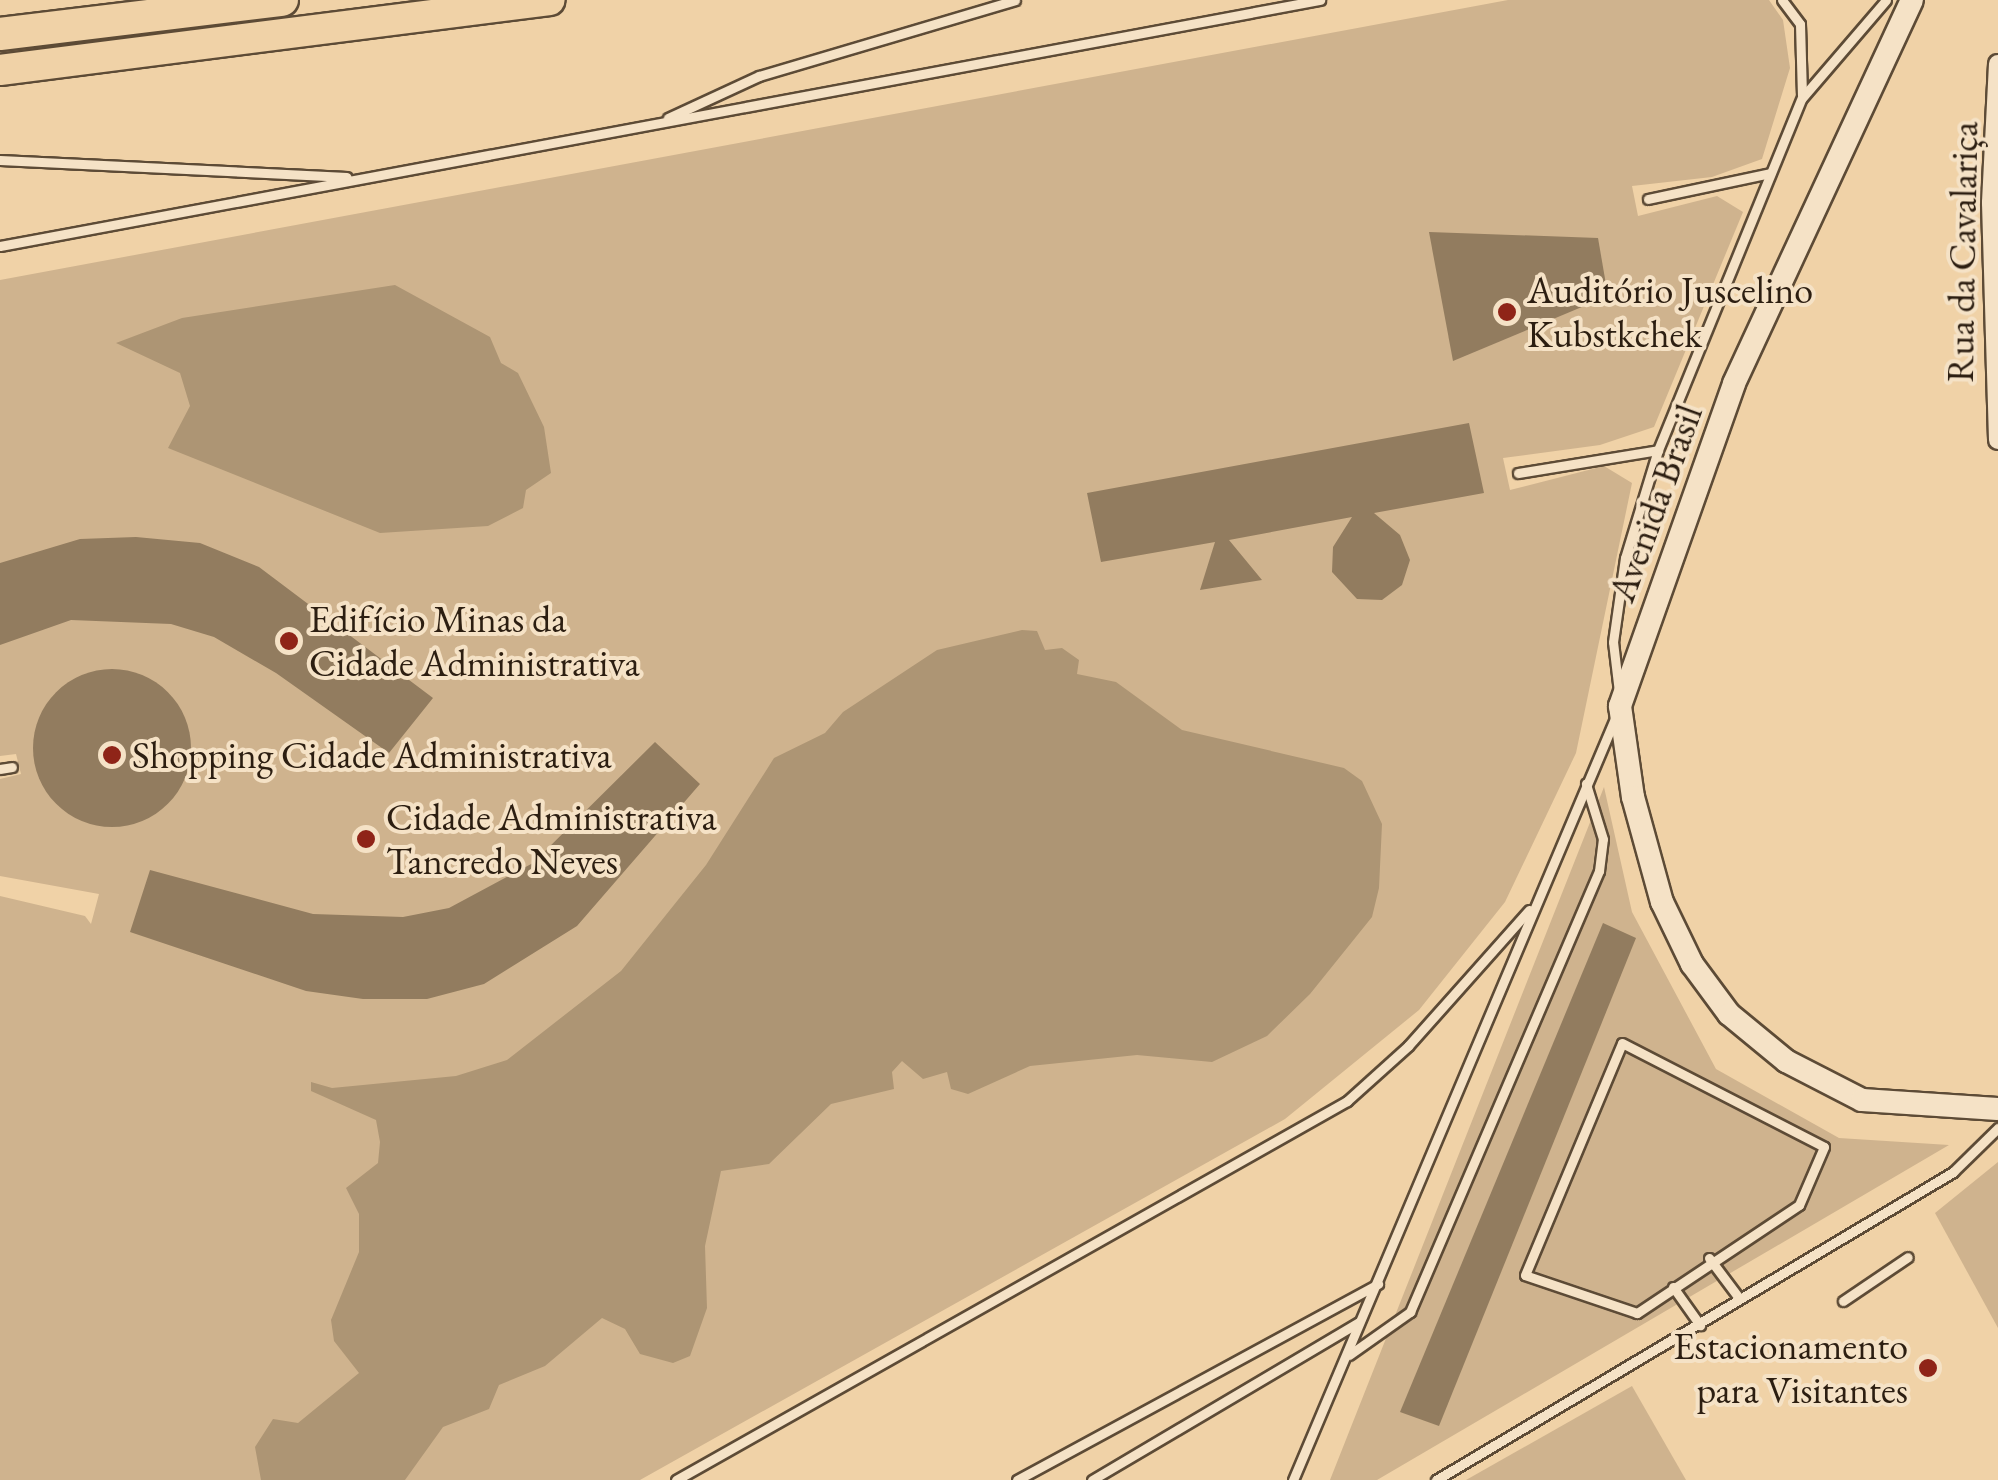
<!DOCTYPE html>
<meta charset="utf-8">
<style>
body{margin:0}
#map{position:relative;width:1998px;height:1480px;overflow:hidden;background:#f0d2a7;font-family:"EB Garamond",serif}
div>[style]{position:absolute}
.green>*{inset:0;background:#cfb38e}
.water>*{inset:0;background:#ad9574}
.building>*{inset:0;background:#927c5f}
.round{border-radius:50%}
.roads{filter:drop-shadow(2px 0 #5d4b36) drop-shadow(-2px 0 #5d4b36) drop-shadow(0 2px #5d4b36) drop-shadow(0 -2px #5d4b36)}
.service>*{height:9px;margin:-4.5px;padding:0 4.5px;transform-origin:4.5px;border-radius:4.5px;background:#f5e2c6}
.minor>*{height:18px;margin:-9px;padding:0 9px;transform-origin:9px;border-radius:9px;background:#f5e2c6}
.tertiary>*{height:22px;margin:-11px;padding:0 11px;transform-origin:11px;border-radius:11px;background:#f5e2c6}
.primary>*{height:30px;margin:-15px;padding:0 15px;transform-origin:15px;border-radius:15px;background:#f0d2a7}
.motorway>*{height:32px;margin:-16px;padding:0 16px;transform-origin:16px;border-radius:16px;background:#f0d2a7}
.dots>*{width:28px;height:28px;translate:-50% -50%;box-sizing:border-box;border:5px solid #f5e2c6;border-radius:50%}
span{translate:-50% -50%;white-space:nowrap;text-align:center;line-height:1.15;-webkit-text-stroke:8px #f5e2c6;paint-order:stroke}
.street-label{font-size:38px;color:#2c1e11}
.poi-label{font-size:38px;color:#2c1e11}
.left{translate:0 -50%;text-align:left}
.right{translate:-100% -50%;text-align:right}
</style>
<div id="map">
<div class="green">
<i style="clip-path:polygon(1508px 0,1769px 0,1783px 20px,1790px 68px,1762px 159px,1712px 177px,1632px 186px,1638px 216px,1717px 196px,1743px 212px,1654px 427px,1600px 445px,1503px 458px,1510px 490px,1604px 466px,1632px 483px,1576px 753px,1505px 902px,1419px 1010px,1285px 1119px,640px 1480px,0 1480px,0 896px,85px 916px,91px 924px,99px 894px,0 876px,0 779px,21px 774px,16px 754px,0 756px,0 280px)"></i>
<i style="clip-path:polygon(1604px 787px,1632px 912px,1716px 1069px,1839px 1138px,1949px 1145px,1377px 1480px,1330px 1480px)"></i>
<i style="clip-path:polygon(1998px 1162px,1998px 1328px,1935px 1213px)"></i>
<i style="clip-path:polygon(1632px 1386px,1686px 1480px,1466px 1480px)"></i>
</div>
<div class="water">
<i style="clip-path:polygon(395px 285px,490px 337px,501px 363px,518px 373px,544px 427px,551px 473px,526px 490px,523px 508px,488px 526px,380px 533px,168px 448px,190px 406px,180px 373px,116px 343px,182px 318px)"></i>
<i style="clip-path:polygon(1022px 630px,1037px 631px,1045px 650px,1062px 648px,1079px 660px,1077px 674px,1116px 682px,1182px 730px,1344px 768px,1362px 781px,1382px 824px,1379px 888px,1372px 917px,1310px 994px,1267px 1036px,1212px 1062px,1137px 1055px,1030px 1066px,968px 1094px,951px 1089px,947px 1072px,923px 1079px,902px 1061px,892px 1072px,894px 1089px,831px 1104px,769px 1164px,721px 1171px,705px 1246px,707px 1308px,690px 1356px,673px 1363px,640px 1354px,625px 1329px,602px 1318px,545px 1366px,499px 1385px,489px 1409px,443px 1427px,405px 1480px,261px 1480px,255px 1447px,273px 1419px,298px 1423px,359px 1373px,334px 1341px,331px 1320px,359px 1252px,359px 1214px,346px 1188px,378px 1163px,380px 1142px,376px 1120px,311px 1091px,311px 1082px,332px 1088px,456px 1076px,507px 1060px,621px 971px,706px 865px,774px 758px,825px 733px,843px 712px,937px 650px)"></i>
</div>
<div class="building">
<i style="clip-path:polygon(1429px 232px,1598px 238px,1608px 296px,1453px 361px)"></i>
<i style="clip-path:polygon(1469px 423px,1484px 493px,1374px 513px,1400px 535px,1410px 560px,1402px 585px,1382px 600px,1357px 599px,1332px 572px,1333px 547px,1352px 517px,1229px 540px,1262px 580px,1200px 590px,1215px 542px,1101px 562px,1087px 493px)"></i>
<i style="clip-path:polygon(136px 537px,200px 543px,259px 567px,433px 698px,389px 753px,276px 673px,214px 637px,171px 624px,71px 620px,0 645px,0 563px,80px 539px)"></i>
<i class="round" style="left:33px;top:669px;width:158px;height:158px"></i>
<i style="clip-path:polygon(655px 742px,700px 784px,577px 926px,484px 984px,427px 999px,363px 999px,306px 991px,130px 932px,150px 870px,313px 914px,403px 917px,449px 908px,533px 863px)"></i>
<i style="clip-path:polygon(1603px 923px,1636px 938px,1439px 1426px,1400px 1412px)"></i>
</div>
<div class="roads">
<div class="service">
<i style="left:1782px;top:0;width:30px;rotate:53deg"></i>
<i style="left:1800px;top:24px;width:71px;rotate:88.4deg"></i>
<i style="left:668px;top:118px;width:100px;rotate:-24.8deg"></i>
<i style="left:759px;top:76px;width:267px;rotate:-16.5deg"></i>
<i style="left:0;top:160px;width:347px;rotate:2.8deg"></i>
<i style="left:1648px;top:199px;width:125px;rotate:-12deg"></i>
<i style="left:0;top:246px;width:1343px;rotate:-10.56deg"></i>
<i style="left:1518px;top:473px;width:142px;rotate:-9.3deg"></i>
<i style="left:1619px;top:692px;width:50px;rotate:-96.8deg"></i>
<i style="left:1613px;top:642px;width:85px;rotate:-81.9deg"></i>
<i style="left:1625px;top:558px;width:113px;rotate:-73deg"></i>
<i style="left:1658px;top:450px;width:380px;rotate:-67.8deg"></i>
<i style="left:1802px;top:98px;width:129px;rotate:-49.4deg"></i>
<i style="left:0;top:769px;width:12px;rotate:-9deg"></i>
<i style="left:1622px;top:1043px;width:227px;rotate:27.2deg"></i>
<i style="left:1824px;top:1147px;width:63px;rotate:113.3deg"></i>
<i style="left:1799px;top:1205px;width:195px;rotate:146.3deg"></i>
<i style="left:1637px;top:1313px;width:118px;rotate:-161.3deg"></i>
<i style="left:1525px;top:1275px;width:251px;rotate:-67.3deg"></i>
<i style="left:1709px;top:1258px;width:50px;rotate:53.1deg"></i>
<i style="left:1673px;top:1287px;width:47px;rotate:54.6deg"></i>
<i style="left:1843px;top:1301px;width:78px;rotate:-34.1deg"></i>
<i style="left:1349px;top:1355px;width:75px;rotate:-35.2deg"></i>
<i style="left:1410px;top:1312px;width:480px;rotate:-66.8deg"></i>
<i style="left:1599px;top:871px;width:32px;rotate:-83deg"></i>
<i style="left:1603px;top:839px;width:58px;rotate:-107.2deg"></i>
<i style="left:676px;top:1480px;width:771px;rotate:-29.46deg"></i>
<i style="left:1347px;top:1101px;width:82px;rotate:-42deg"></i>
<i style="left:1408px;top:1046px;width:182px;rotate:-48.3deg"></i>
<i style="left:1017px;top:1480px;width:411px;rotate:-28.5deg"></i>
<i style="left:1092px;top:1480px;width:310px;rotate:-30.6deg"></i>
<i style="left:1293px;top:1480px;width:829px;rotate:-67.08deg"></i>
<i style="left:1436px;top:1480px;width:602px;rotate:-30.78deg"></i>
<i style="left:1953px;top:1172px;width:63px;rotate:-44.4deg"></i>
</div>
<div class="minor">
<i style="left:1998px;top:64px;width:139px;rotate:92.9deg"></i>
<i style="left:1991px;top:203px;width:237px;rotate:88.3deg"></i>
</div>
<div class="tertiary">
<i style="left:1912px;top:0;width:423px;rotate:114.9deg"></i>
<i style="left:1734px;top:384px;width:342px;rotate:109.5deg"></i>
<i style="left:1620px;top:706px;width:92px;rotate:81.9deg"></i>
<i style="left:1633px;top:797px;width:109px;rotate:74.6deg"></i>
<i style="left:1662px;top:902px;width:69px;rotate:64.2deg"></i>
<i style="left:1692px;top:964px;width:62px;rotate:53.5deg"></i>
<i style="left:1729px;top:1014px;width:74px;rotate:39.5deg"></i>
<i style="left:1786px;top:1061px;width:85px;rotate:27.2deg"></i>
<i style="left:1862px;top:1100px;width:136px;rotate:3.8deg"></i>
</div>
<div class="primary">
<i style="left:0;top:70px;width:554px;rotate:-7.25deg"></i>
</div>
<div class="motorway">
<i style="left:0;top:34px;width:284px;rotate:-6.9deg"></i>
</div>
</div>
<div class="dots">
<i style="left:1507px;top:312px;background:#8f2418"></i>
<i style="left:289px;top:641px;background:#8f2418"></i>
<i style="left:112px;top:755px;background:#8f2418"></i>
<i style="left:366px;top:839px;background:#8f2418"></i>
<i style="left:1928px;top:1368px;background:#8f2418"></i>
</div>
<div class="street-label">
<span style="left:1962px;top:252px;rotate:-89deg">Rua da Cavalariça</span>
<span style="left:1655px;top:503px;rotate:-70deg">Avenida Brasil</span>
</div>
<div class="poi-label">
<span class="left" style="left:1527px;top:312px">Auditório Juscelino<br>Kubstkchek</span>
<span class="left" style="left:309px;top:641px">Edifício Minas da<br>Cidade Administrativa</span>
<span class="left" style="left:132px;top:755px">Shopping Cidade Administrativa</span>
<span class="left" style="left:386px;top:839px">Cidade Administrativa<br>Tancredo Neves</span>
<span class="right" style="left:1908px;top:1368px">Estacionamento<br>para Visitantes</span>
</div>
</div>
